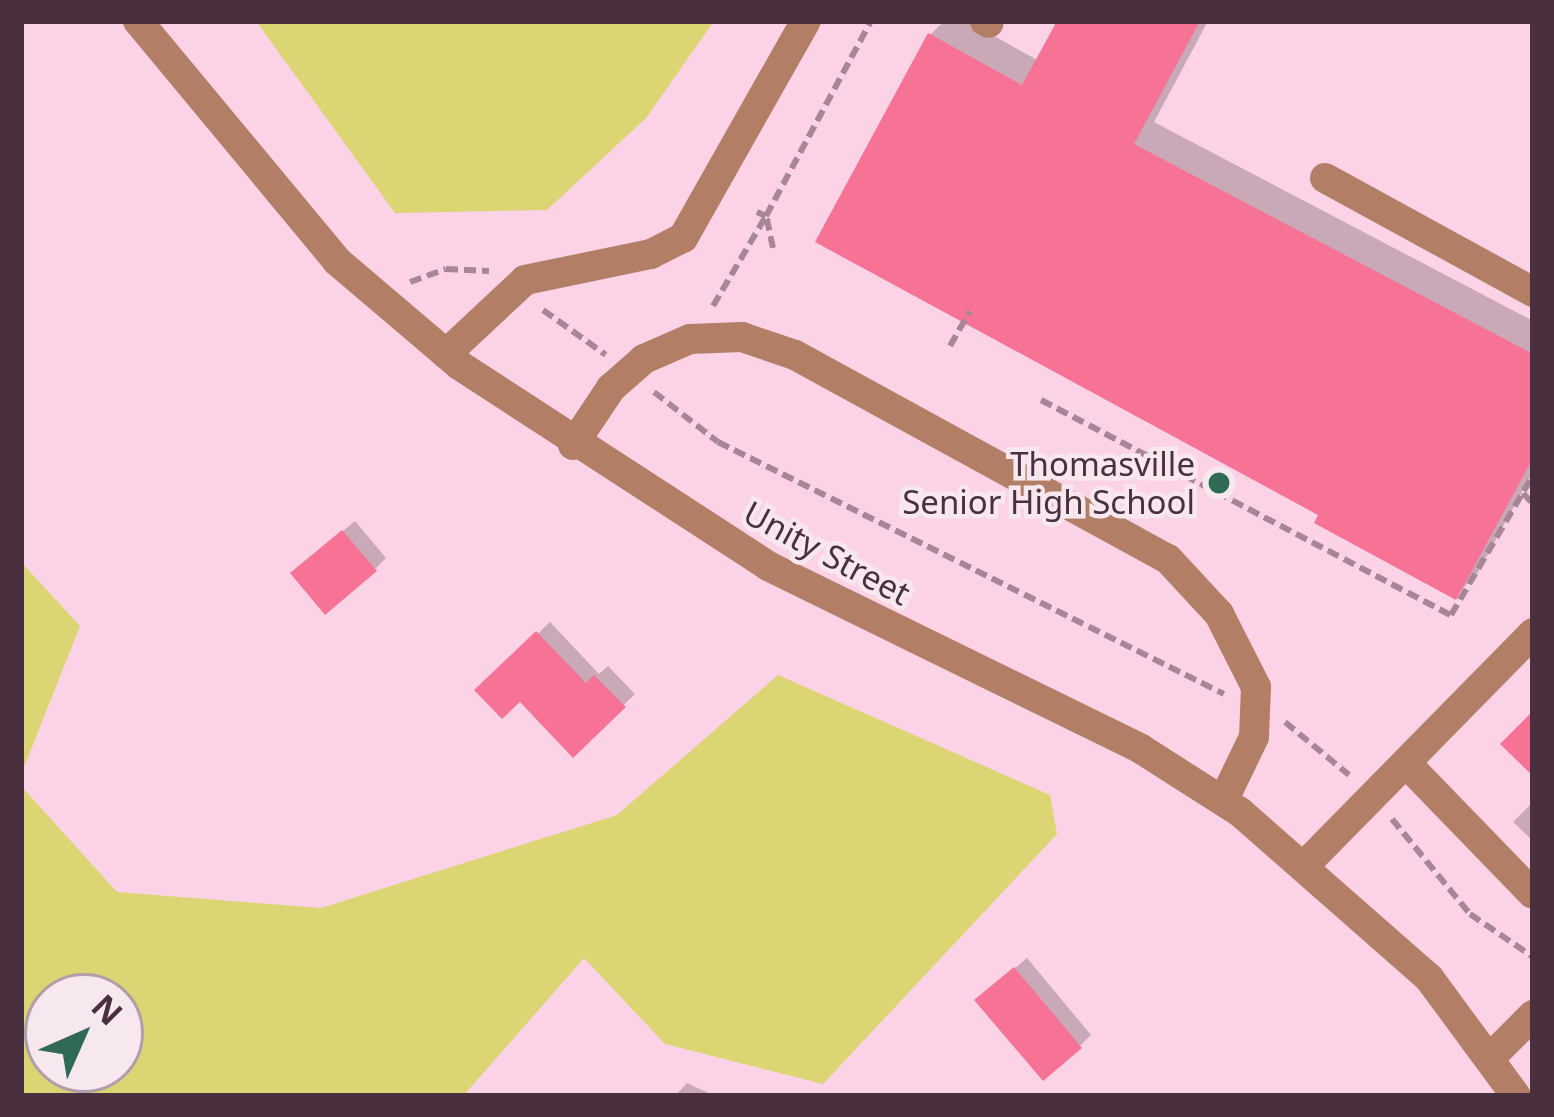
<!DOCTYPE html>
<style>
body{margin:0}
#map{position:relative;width:1554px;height:1117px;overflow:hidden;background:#fcd2e7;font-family:"Noto Sans",sans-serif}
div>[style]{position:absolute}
.green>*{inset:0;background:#dbd673}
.shadow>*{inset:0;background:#0003}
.building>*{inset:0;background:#f77395}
.path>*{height:6px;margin-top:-3px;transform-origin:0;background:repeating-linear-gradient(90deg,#a88597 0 12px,transparent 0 18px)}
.minor>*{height:30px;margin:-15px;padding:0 15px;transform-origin:15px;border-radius:15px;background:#b27e66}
.dots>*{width:33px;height:33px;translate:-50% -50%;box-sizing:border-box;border:6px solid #f7e8ef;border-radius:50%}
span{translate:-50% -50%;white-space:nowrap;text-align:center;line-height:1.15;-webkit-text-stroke:9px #f7e8ef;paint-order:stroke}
.poi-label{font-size:33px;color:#4a2f3e}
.right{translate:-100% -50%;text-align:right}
.street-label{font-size:33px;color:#4a2f3e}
.frame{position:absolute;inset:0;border:24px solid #4a2f3e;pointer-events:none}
.north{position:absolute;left:24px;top:973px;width:120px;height:120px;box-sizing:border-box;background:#f7e8ef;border:3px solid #b29ea8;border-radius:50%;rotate:45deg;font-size:33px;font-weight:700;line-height:48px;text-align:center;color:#4a2f3e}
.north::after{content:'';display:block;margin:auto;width:42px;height:54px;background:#306a54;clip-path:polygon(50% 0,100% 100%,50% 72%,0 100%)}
</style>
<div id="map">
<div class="green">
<i style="clip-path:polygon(256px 21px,714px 21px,646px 118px,547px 210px,395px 213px)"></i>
<i style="clip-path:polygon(21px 562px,80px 626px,21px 775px)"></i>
<i style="clip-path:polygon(evenodd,778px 675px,1050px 795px,1057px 834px,823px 1084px,665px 1044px,584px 958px,463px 1096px,21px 1096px,21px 786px,117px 892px,321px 908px,617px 815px,778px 675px,48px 997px,120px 997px,120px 1069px,48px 1069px,48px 997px)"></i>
</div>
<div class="shadow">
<i style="clip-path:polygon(944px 21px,967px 21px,1039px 61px,1060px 21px,1208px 21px,1154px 122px,1533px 321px,1533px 472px,1477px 574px,1455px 596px,1323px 514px,930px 35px)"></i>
<i style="clip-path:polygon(355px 521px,386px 558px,375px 569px,306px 562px)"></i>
<i style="clip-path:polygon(550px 622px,599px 674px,608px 666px,635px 694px,573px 753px,520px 698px,478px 690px)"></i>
<i style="clip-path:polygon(1533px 802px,1533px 841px,1513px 822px)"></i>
<i style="clip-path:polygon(1027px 958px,1091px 1035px,1080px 1046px,990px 989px)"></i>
<i style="clip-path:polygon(687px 1083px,715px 1096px,675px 1096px)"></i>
</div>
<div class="building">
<i style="clip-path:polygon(1057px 21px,1200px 21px,1134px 144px,1533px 354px,1533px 458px,1456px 600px,1314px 523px,1318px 515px,815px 242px,928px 33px,1022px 85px)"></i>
<i style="clip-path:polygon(342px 530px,377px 571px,325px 615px,290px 573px)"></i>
<i style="clip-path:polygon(536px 631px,586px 683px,594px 675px,626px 707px,573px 758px,520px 702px,502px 719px,474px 690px)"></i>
<i style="clip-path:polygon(1533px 711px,1533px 776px,1500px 744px)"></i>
<i style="clip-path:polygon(1014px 967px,1082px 1048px,1043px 1081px,974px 1000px)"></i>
</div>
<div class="path">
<i style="left:773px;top:248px;width:33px;rotate:-102deg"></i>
<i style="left:766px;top:216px;width:221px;rotate:-61.7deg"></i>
<i style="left:410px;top:282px;width:38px;rotate:-20deg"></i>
<i style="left:446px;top:269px;width:43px;rotate:2.7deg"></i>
<i style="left:713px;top:306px;width:104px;rotate:-59.5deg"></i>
<i style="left:766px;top:216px;width:10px;rotate:-156deg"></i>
<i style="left:543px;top:310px;width:77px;rotate:35.5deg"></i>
<i style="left:950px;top:346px;width:40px;rotate:-60.3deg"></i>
<i style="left:654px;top:392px;width:81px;rotate:38deg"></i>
<i style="left:718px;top:442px;width:565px;rotate:26.47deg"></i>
<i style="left:1041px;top:400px;width:463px;rotate:27.7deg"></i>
<i style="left:1451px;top:615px;width:162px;rotate:-59.6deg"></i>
<i style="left:1523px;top:493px;width:15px;rotate:48deg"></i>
<i style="left:1285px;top:722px;width:83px;rotate:39.6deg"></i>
<i style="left:1392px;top:819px;width:123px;rotate:50.6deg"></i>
<i style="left:1470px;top:914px;width:76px;rotate:34.3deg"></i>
</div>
<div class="minor">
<i style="left:138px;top:21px;width:312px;rotate:50.3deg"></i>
<i style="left:337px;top:261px;width:160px;rotate:40.4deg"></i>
<i style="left:459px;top:365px;width:369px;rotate:33deg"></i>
<i style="left:768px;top:566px;width:415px;rotate:26.1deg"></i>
<i style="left:1141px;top:749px;width:117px;rotate:32.5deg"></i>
<i style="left:1240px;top:812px;width:252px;rotate:41.3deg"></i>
<i style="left:1429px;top:978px;width:147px;rotate:53.6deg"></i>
<i style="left:985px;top:21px;width:4px;rotate:27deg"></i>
<i style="left:1325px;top:178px;width:237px;rotate:28.7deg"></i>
<i style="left:446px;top:354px;width:108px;rotate:-43.1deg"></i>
<i style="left:525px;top:280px;width:129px;rotate:-11.7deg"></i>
<i style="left:651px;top:254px;width:36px;rotate:-27deg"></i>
<i style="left:683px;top:238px;width:249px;rotate:-60.5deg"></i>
<i style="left:573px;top:445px;width:69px;rotate:-56.3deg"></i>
<i style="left:611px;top:388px;width:44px;rotate:-41.3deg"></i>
<i style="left:644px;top:359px;width:50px;rotate:-23.5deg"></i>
<i style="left:690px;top:339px;width:52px;rotate:-2.2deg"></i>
<i style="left:742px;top:337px;width:56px;rotate:18.8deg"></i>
<i style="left:795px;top:355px;width:425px;rotate:28.7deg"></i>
<i style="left:1168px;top:559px;width:75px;rotate:47.2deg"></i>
<i style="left:1219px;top:614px;width:82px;rotate:63.1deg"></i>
<i style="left:1256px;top:687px;width:50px;rotate:92.3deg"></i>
<i style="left:1254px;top:737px;width:71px;rotate:115.8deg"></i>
<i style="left:1406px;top:763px;width:182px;rotate:45.9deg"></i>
<i style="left:1306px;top:864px;width:324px;rotate:-45.5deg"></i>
<i style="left:1490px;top:1058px;width:61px;rotate:-45deg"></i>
</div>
<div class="dots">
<i style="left:1219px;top:483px;background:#306a54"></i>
</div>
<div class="poi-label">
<span class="right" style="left:1195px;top:483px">Thomasville<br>Senior High School</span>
</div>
<div class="street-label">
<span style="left:827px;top:553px;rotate:28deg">Unity Street</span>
</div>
<div class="frame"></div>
<div class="north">N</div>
</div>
